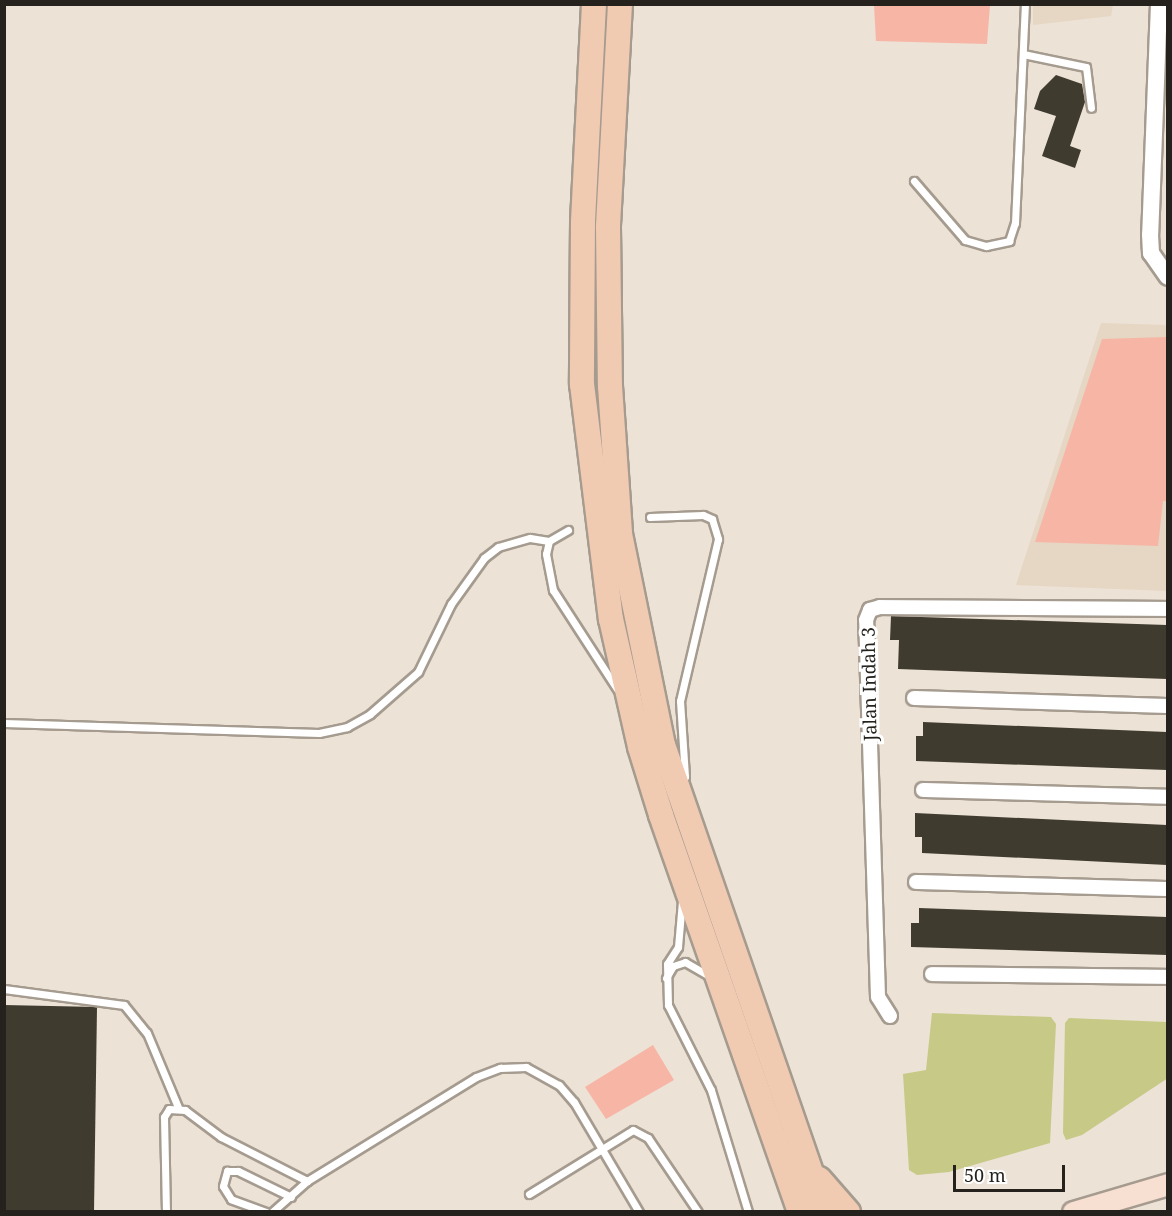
<!DOCTYPE html>
<style>
body{margin:0}
#map{position:relative;width:1172px;height:1216px;overflow:hidden;background:#ede2d6;font-family:"Noto Serif",serif}
div>[style]{position:absolute}
.built>*{inset:0;background:#e6d6c4}
.green>*{inset:0;background:#f7b5a6}
.water>*{inset:0;background:#c7c987}
.building>*{inset:0;background:#3f3b2f}
.roads{filter:drop-shadow(2px 0 #a59b8f) drop-shadow(-2px 0 #a59b8f) drop-shadow(0 2px #a59b8f) drop-shadow(0 -2px #a59b8f)}
.service>*{height:7px;margin:-3.5px;padding:0 3.5px;transform-origin:3.5px;border-radius:3.5px;background:#fff}
.minor>*{height:14px;margin:-7px;padding:0 7px;transform-origin:7px;border-radius:7px;background:#fff}
.tertiary>*{height:16px;margin:-8px;padding:0 8px;transform-origin:8px;border-radius:8px;background:#fff}
.primary>*{height:21px;margin:-10.5px;padding:0 10.5px;transform-origin:10.5px;border-radius:10.5px;background:#f7dfd1}
.motorway>*{height:24px;margin:-12px;padding:0 12px;transform-origin:12px;border-radius:12px;background:#f1cab2}
span{translate:-50% -50%;white-space:nowrap;text-align:center;line-height:1.15;-webkit-text-stroke:6px #fff;paint-order:stroke}
.street-label{font-size:18px;color:#25221d}
.frame{position:absolute;inset:0;border:6px solid #25221d;pointer-events:none}
.scale{position:absolute;left:953px;top:1165px;width:112px;height:27px;box-sizing:border-box;border:3px solid #25221d;border-top:0;padding-left:8px;font-size:18px;line-height:21px;white-space:nowrap;color:#25221d;-webkit-text-stroke:4px #fff;paint-order:stroke}
</style>
<div id="map">
<div class="built">
<i style="clip-path:polygon(1033px 5px,1033px 4px,1113px 5px,1111px 16px,1033px 25px)"></i>
<i style="clip-path:polygon(1101px 323px,1167px 325px,1167px 591px,1016px 585px)"></i>
</div>
<div class="green">
<i style="clip-path:polygon(874px 5px,990px 5px,987px 44px,876px 41px)"></i>
<i style="clip-path:polygon(1167px 337px,1168px 501px,1163px 501px,1158px 546px,1035px 542px,1102px 339px)"></i>
<i style="clip-path:polygon(653px 1045px,674px 1080px,606px 1119px,585px 1087px)"></i>
</div>
<div class="water">
<i style="clip-path:polygon(932px 1013px,1051px 1017px,1056px 1024px,1050px 1143px,949px 1172px,917px 1175px,909px 1170px,903px 1074px,926px 1070px)"></i>
<i style="clip-path:polygon(1069px 1018px,1167px 1022px,1168px 1078px,1082px 1135px,1066px 1140px,1063px 1133px,1065px 1023px)"></i>
</div>
<div class="building">
<i style="clip-path:polygon(1056px 75px,1082px 84px,1085px 102px,1070px 146px,1081px 150px,1075px 168px,1042px 156px,1056px 116px,1034px 109px,1040px 91px)"></i>
<i style="clip-path:polygon(891px 616px,1167px 625px,1167px 679px,898px 669px,899px 640px,890px 640px)"></i>
<i style="clip-path:polygon(923px 722px,1167px 732px,1167px 770px,916px 761px,916px 736px,923px 736px)"></i>
<i style="clip-path:polygon(915px 813px,1167px 825px,1167px 865px,922px 853px,922px 837px,915px 837px)"></i>
<i style="clip-path:polygon(919px 908px,1167px 917px,1167px 955px,911px 947px,911px 923px,919px 923px)"></i>
<i style="clip-path:polygon(4px 1005px,97px 1007px,94px 1212px,4px 1212px)"></i>
</div>
<div class="roads">
<div class="service">
<i style="left:1023px;top:54px;width:64px;rotate:11.7deg"></i>
<i style="left:1086px;top:67px;width:41px;rotate:83deg"></i>
<i style="left:914px;top:181px;width:78px;rotate:49.2deg"></i>
<i style="left:965px;top:240px;width:22px;rotate:16deg"></i>
<i style="left:986px;top:246px;width:24px;rotate:-12deg"></i>
<i style="left:1009px;top:241px;width:19px;rotate:-72deg"></i>
<i style="left:1015px;top:223px;width:219px;rotate:-87.4deg"></i>
<i style="left:650px;top:517px;width:53px;rotate:-2.2deg"></i>
<i style="left:703px;top:515px;width:10px;rotate:24deg"></i>
<i style="left:712px;top:519px;width:21px;rotate:73deg"></i>
<i style="left:718px;top:539px;width:166px;rotate:103.2deg"></i>
<i style="left:680px;top:701px;width:76px;rotate:86.2deg"></i>
<i style="left:549px;top:541px;width:13px;rotate:103deg"></i>
<i style="left:546px;top:554px;width:37px;rotate:79deg"></i>
<i style="left:553px;top:590px;width:118px;rotate:57.1deg"></i>
<i style="left:4px;top:723px;width:315px;rotate:1.8deg"></i>
<i style="left:319px;top:733px;width:29px;rotate:-12deg"></i>
<i style="left:347px;top:727px;width:26px;rotate:-29deg"></i>
<i style="left:370px;top:714px;width:64px;rotate:-41.2deg"></i>
<i style="left:418px;top:672px;width:76px;rotate:-64.1deg"></i>
<i style="left:451px;top:604px;width:57px;rotate:-54.3deg"></i>
<i style="left:484px;top:558px;width:18px;rotate:-38deg"></i>
<i style="left:498px;top:547px;width:33px;rotate:-16deg"></i>
<i style="left:530px;top:538px;width:19px;rotate:9deg"></i>
<i style="left:549px;top:541px;width:22px;rotate:-30deg"></i>
<i style="left:682px;top:901px;width:46px;rotate:95deg"></i>
<i style="left:678px;top:947px;width:20px;rotate:123deg"></i>
<i style="left:667px;top:964px;width:41px;rotate:88.6deg"></i>
<i style="left:668px;top:1005px;width:95px;rotate:63.2deg"></i>
<i style="left:711px;top:1090px;width:127px;rotate:73.1deg"></i>
<i style="left:666px;top:978px;width:14px;rotate:-60deg"></i>
<i style="left:673px;top:966px;width:13px;rotate:-18deg"></i>
<i style="left:685px;top:962px;width:28px;rotate:30deg"></i>
<i style="left:4px;top:989px;width:121px;rotate:7.6deg"></i>
<i style="left:124px;top:1005px;width:36px;rotate:51deg"></i>
<i style="left:147px;top:1033px;width:80px;rotate:67.3deg"></i>
<i style="left:529px;top:1194px;width:122px;rotate:-31.6deg"></i>
<i style="left:633px;top:1130px;width:17px;rotate:28deg"></i>
<i style="left:648px;top:1138px;width:89px;rotate:56deg"></i>
<i style="left:166px;top:1212px;width:95px;rotate:-91.2deg"></i>
<i style="left:164px;top:1117px;width:9px;rotate:-58deg"></i>
<i style="left:169px;top:1109px;width:16px;rotate:4deg"></i>
<i style="left:185px;top:1110px;width:45px;rotate:36.9deg"></i>
<i style="left:221px;top:1137px;width:97px;rotate:27.1deg"></i>
<i style="left:307px;top:1181px;width:198px;rotate:-31.6deg"></i>
<i style="left:476px;top:1077px;width:26px;rotate:-21deg"></i>
<i style="left:500px;top:1068px;width:26px;rotate:-2deg"></i>
<i style="left:526px;top:1067px;width:38px;rotate:29deg"></i>
<i style="left:559px;top:1085px;width:23px;rotate:49deg"></i>
<i style="left:574px;top:1102px;width:128px;rotate:59.4deg"></i>
<i style="left:266px;top:1212px;width:37px;rotate:-160deg"></i>
<i style="left:231px;top:1199px;width:15px;rotate:-122deg"></i>
<i style="left:223px;top:1186px;width:16px;rotate:-75deg"></i>
<i style="left:227px;top:1171px;width:11px"></i>
<i style="left:238px;top:1171px;width:59px;rotate:26.1deg"></i>
<i style="left:272px;top:1212px;width:47px;rotate:-41.5deg"></i>
</div>
<div class="minor">
<i style="left:914px;top:698px;width:254px;rotate:1.8deg"></i>
<i style="left:923px;top:790px;width:245px;rotate:1.6deg"></i>
<i style="left:916px;top:882px;width:252px;rotate:1.6deg"></i>
<i style="left:932px;top:974px;width:236px;rotate:0.7deg"></i>
<i style="left:890px;top:1016px;width:22px;rotate:-122deg"></i>
<i style="left:878px;top:997px;width:377px;rotate:-91.8deg"></i>
<i style="left:866px;top:620px;width:11px;rotate:-68deg"></i>
<i style="left:870px;top:610px;width:10px;rotate:-17deg"></i>
<i style="left:880px;top:607px;width:288px;rotate:0.4deg"></i>
</div>
<div class="tertiary">
<i style="left:1159px;top:4px;width:230px;rotate:92.2deg"></i>
<i style="left:1150px;top:234px;width:19px;rotate:87deg"></i>
<i style="left:1151px;top:253px;width:29px;rotate:55deg"></i>
</div>
<div class="primary">
<i style="left:1073px;top:1212px;width:99px;rotate:-16.4deg"></i>
</div>
<div class="motorway">
<i style="left:594px;top:4px;width:218px;rotate:92.9deg"></i>
<i style="left:583px;top:222px;width:162px;rotate:90.4deg"></i>
<i style="left:582px;top:384px;width:237px;rotate:83deg"></i>
<i style="left:611px;top:619px;width:131px;rotate:77.2deg"></i>
<i style="left:640px;top:747px;width:71px;rotate:72.8deg"></i>
<i style="left:661px;top:815px;width:421px;rotate:70.7deg"></i>
<i style="left:620px;top:4px;width:224px;rotate:93.1deg"></i>
<i style="left:608px;top:228px;width:158px;rotate:89.3deg"></i>
<i style="left:610px;top:386px;width:148px;rotate:86.1deg"></i>
<i style="left:620px;top:534px;width:215px;rotate:78.5deg"></i>
<i style="left:663px;top:745px;width:494px;rotate:70.9deg"></i>
<i style="left:819px;top:1179px;width:44px;rotate:48.7deg"></i>
</div>
</div>
<div class="street-label">
<span style="left:869px;top:684px;rotate:-91deg">Jalan Indah 3</span>
</div>
<div class="frame"></div>
<div class="scale">50 m</div>
</div>
